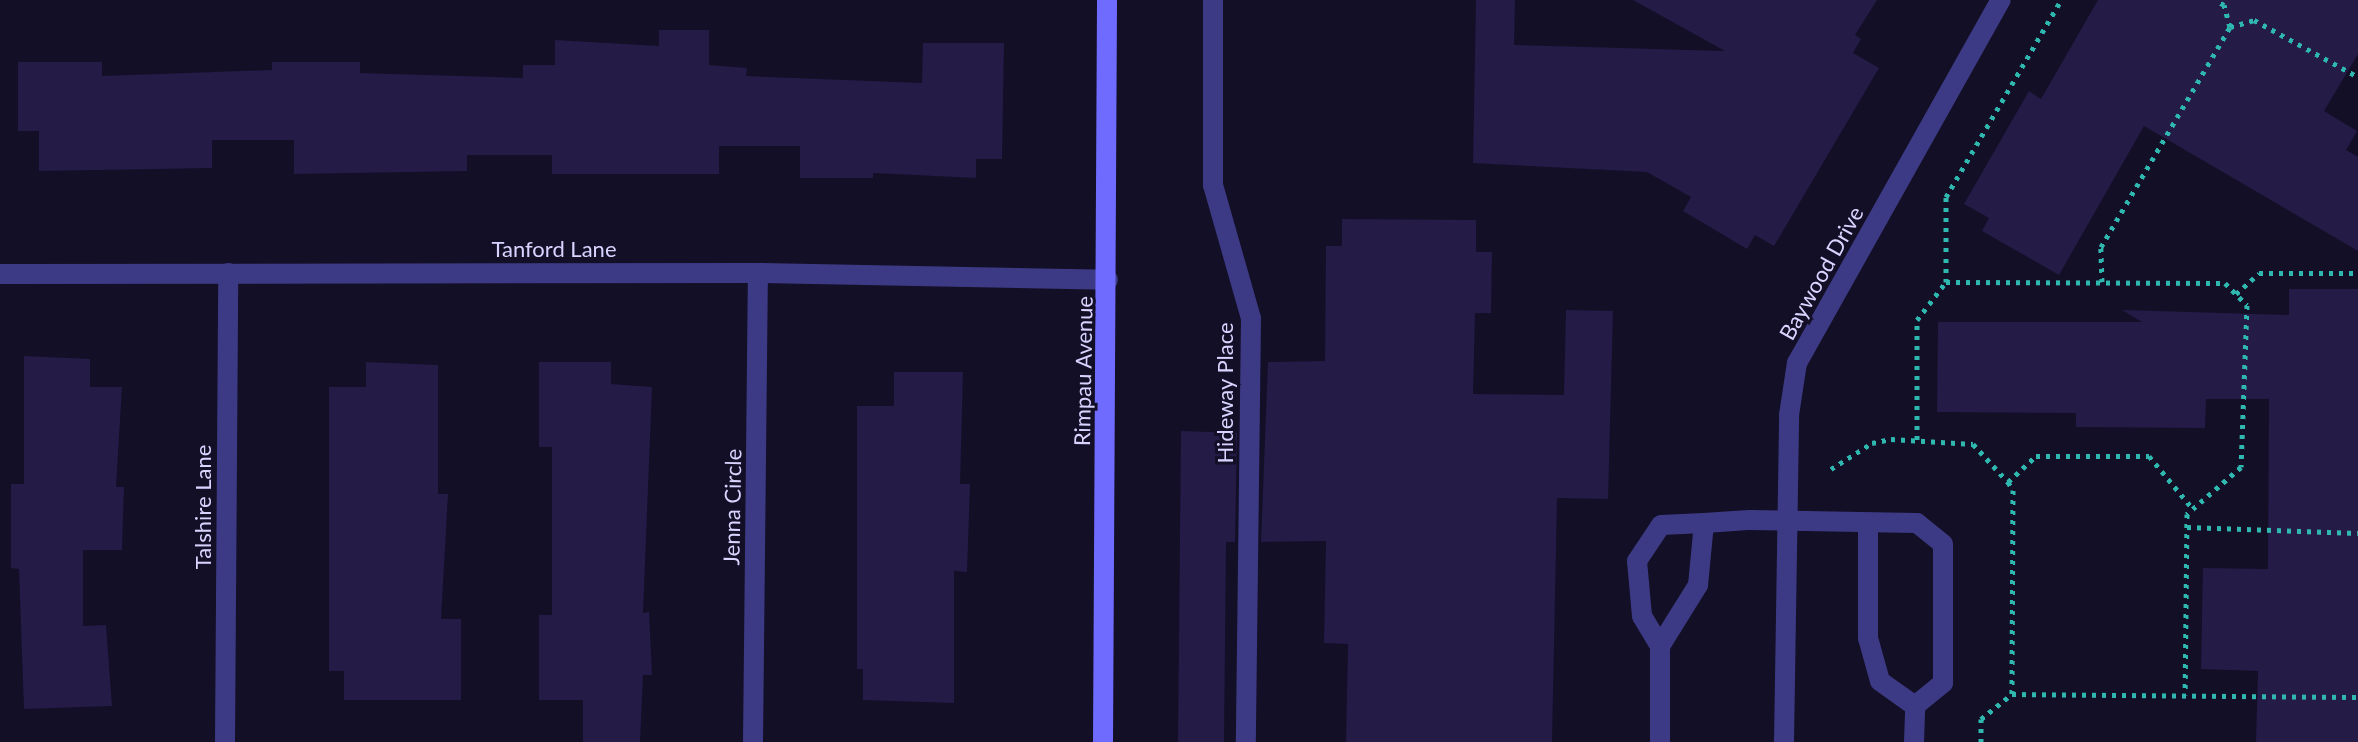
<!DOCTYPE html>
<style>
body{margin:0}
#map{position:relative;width:2358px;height:742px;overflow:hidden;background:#130f26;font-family:Lato,sans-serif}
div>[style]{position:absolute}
.building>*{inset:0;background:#241b47}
.path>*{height:5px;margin-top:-2.5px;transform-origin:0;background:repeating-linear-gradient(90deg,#2fb8b0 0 4px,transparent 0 10px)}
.street>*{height:20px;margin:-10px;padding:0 10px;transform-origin:10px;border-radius:10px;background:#3d3a85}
.secondary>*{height:20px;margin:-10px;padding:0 10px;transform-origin:10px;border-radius:10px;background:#6f6bff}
span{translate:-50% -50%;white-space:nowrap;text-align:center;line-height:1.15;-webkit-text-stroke:6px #130f26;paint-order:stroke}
.street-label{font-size:22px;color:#d9d4ff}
</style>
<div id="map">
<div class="building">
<i style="clip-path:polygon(1476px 0,1515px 0,1514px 45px,1725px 51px,1633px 0,1877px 0,1855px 35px,1861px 39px,1853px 53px,1879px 68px,1774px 246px,1755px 235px,1747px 249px,1683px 211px,1691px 197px,1647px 172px,1473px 163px)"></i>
<i style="clip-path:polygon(2098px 0,2358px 0,2358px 54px,2324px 111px,2357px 131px,2346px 150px,2358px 157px,2358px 251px,2144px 126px,2059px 275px,1982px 231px,1989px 218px,1964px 204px,2029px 91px,2041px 99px)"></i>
<i style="clip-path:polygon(659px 30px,709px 30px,709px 65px,747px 68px,746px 76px,922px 83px,923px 43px,1004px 43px,1002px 159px,976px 159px,976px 178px,873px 173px,873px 178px,800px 178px,800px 146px,719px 146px,719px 174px,552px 174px,552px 155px,467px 155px,467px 171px,294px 174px,294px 140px,212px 140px,212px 168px,39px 171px,39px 131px,18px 131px,18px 62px,102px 62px,102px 76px,272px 70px,272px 62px,360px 62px,360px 73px,523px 78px,523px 65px,555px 65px,555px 40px,659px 46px)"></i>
<i style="clip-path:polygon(1342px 219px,1476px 220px,1476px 252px,1492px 252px,1491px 313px,1475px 313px,1473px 394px,1564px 395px,1566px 310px,1613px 311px,1608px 499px,1557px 498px,1552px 742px,1346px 742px,1348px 644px,1324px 643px,1326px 541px,1261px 542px,1268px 362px,1325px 361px,1326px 246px,1342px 246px)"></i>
<i style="clip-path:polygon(2289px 289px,2358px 289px,2358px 742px,2256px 742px,2258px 671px,2201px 669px,2203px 568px,2268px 569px,2269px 399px,2206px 399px,2205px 428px,2076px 427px,2076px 413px,1937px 412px,1938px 322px,2142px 322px,2122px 310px,2289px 315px)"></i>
<i style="clip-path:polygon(24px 356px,90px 359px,90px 387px,122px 387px,116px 487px,124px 487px,122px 550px,83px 550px,83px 626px,106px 625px,112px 706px,24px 709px,19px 569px,11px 568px,11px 484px,24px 484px)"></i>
<i style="clip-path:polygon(366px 362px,438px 365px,438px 494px,448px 494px,441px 619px,461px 619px,461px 700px,344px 700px,344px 671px,329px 671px,329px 387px,366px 387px)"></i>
<i style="clip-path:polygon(539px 362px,611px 362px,611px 384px,652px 387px,643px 613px,649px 612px,652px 675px,643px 675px,640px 742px,583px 742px,583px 700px,539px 700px,539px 615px,552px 615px,552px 447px,539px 447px)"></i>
<i style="clip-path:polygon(894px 372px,963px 372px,960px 484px,970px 484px,967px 572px,954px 571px,954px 703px,863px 700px,863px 669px,857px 669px,857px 406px,894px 406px)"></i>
<i style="clip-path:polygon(1181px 431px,1237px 433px,1235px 542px,1226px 542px,1224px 742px,1178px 742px)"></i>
</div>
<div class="path">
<i style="left:2230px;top:27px;width:25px;rotate:-16deg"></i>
<i style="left:2254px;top:20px;width:119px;rotate:28.7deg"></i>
<i style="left:1946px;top:282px;width:279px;rotate:0.2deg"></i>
<i style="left:2225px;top:283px;width:31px;rotate:45deg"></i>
<i style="left:2247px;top:305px;width:162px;rotate:92.1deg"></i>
<i style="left:2241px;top:467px;width:72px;rotate:139deg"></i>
<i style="left:2187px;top:514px;width:181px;rotate:90.6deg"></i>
<i style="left:2102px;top:282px;width:35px;rotate:-92deg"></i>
<i style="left:2101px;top:247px;width:255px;rotate:-59.6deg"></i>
<i style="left:2230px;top:27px;width:23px;rotate:-105deg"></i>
<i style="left:2224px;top:5px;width:9px;rotate:-148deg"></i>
<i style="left:2236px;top:294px;width:31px;rotate:-42deg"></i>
<i style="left:2259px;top:273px;width:99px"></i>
<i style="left:1917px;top:440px;width:120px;rotate:-90deg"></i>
<i style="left:1917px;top:320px;width:48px;rotate:-52.7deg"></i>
<i style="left:1946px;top:282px;width:85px;rotate:-90deg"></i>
<i style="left:1946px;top:197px;width:228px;rotate:-59.7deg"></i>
<i style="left:1831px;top:469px;width:49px;rotate:-32.4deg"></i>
<i style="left:1872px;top:443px;width:19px;rotate:-12deg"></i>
<i style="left:1891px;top:439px;width:82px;rotate:3.5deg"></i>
<i style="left:1973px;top:444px;width:52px;rotate:47.4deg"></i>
<i style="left:2008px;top:482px;width:9px;rotate:58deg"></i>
<i style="left:2013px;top:490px;width:204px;rotate:90.3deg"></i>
<i style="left:2008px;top:482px;width:38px;rotate:-43deg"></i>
<i style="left:2036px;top:456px;width:113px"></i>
<i style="left:2149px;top:456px;width:69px;rotate:50.3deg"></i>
<i style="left:2187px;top:527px;width:171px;rotate:2deg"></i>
<i style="left:1981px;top:742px;width:23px;rotate:-90deg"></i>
<i style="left:1981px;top:719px;width:40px;rotate:-39deg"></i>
<i style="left:2012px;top:694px;width:346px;rotate:0.5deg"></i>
</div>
<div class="street">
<i style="left:1213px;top:0;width:185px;rotate:90deg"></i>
<i style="left:1213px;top:185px;width:138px;rotate:74.1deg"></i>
<i style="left:1251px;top:318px;width:424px;rotate:90.7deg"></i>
<i style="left:0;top:274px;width:758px;rotate:-0.08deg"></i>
<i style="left:758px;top:273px;width:350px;rotate:1.1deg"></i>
<i style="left:1704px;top:523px;width:62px;rotate:95.5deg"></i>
<i style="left:1698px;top:585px;width:72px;rotate:121.9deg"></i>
<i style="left:1660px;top:646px;width:35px;rotate:-121deg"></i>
<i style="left:1642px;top:616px;width:55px;rotate:-95.2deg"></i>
<i style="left:1637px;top:561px;width:43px;rotate:-56.3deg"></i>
<i style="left:1661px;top:525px;width:43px;rotate:-2.7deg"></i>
<i style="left:1704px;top:523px;width:30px;rotate:-4deg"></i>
<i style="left:1734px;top:521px;width:16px;rotate:-4deg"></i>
<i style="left:1750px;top:520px;width:167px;rotate:1deg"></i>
<i style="left:1917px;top:523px;width:33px;rotate:39deg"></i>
<i style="left:1943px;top:544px;width:139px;rotate:90deg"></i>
<i style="left:1943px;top:683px;width:36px;rotate:141deg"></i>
<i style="left:1915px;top:706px;width:43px;rotate:-144.5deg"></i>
<i style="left:1880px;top:681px;width:45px;rotate:-105.6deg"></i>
<i style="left:1868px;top:638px;width:115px;rotate:-90deg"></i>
<i style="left:225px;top:742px;width:469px;rotate:-89.6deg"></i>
<i style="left:753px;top:742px;width:469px;rotate:-89.4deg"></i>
<i style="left:1660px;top:742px;width:96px;rotate:-90deg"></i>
<i style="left:1784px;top:742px;width:327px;rotate:-89.1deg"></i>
<i style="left:1789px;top:415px;width:53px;rotate:-81.3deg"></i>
<i style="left:1797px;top:363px;width:416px;rotate:-60.7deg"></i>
<i style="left:1914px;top:742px;width:36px;rotate:-88deg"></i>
</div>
<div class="secondary">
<i style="left:1103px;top:742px;width:742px;rotate:-89.69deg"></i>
</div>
<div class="street-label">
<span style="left:554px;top:249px">Tanford Lane</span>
<span style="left:1821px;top:273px;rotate:-61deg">Baywood Drive</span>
<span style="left:1083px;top:371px;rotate:-89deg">Rimpau Avenue</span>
<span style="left:1225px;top:393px;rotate:-90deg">Hideway Place</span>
<span style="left:203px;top:507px;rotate:-90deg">Talshire Lane</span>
<span style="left:732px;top:507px;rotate:-89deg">Jenna Circle</span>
</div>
</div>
